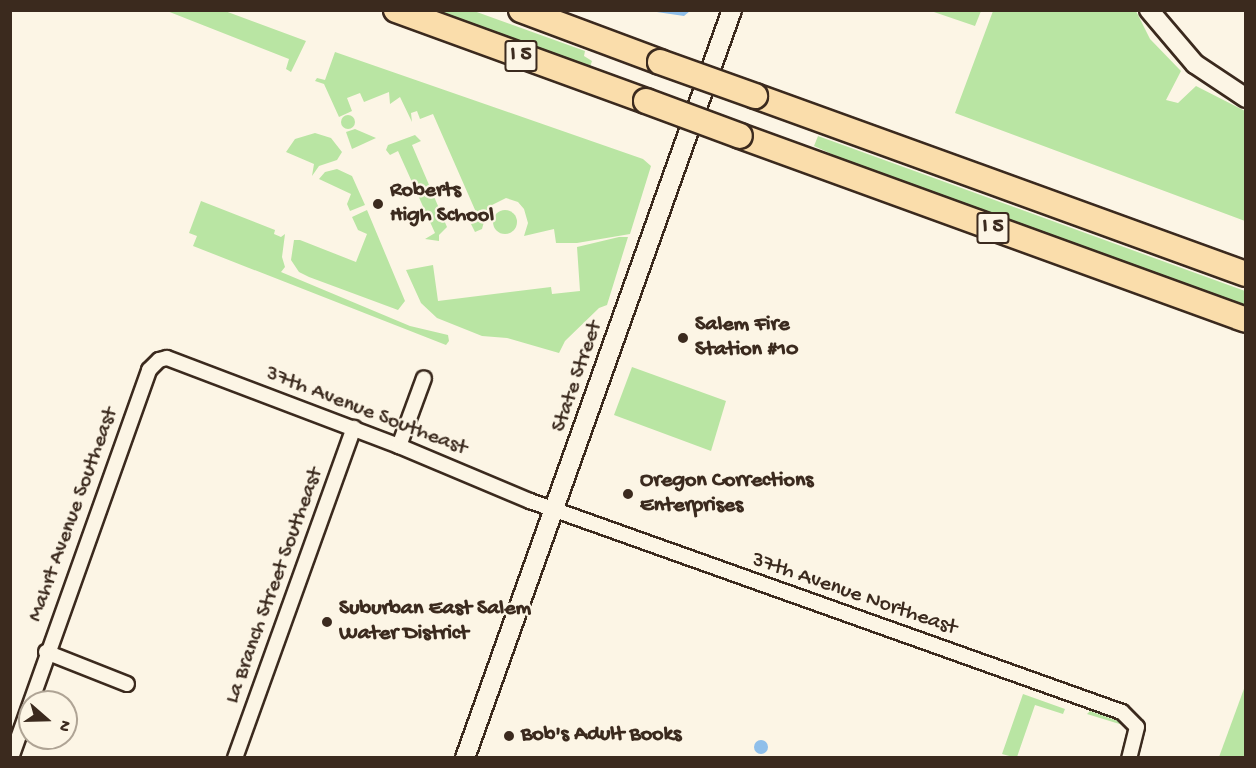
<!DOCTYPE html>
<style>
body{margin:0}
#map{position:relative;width:1256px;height:768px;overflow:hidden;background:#fcf5e5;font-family:"Gochi Hand",sans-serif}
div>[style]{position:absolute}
.green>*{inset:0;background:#b9e5a3}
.round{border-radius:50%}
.water>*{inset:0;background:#8fbfea}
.roads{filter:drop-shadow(2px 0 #3b2a1e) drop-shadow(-2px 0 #3b2a1e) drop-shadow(0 2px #3b2a1e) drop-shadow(0 -2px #3b2a1e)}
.minor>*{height:14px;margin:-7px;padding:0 7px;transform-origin:7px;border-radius:7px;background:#fcf5e5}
.secondary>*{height:18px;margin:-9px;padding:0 9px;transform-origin:9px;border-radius:9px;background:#fcf5e5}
.motorway>*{height:24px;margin:-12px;padding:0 12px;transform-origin:12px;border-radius:12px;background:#faddab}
.bridges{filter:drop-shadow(2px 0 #3b2a1e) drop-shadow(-2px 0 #3b2a1e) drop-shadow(0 2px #3b2a1e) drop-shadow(0 -2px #3b2a1e)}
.motorway-bridge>*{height:24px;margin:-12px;padding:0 12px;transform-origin:12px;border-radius:12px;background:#faddab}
.dots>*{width:16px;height:16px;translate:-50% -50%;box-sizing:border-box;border:3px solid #fcf5e5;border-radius:50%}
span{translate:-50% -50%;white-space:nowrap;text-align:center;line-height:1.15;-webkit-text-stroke:4.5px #fcf5e5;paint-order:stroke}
.shield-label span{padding:2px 4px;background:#fcf5e5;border:2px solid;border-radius:4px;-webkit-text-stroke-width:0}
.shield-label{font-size:21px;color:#3b2a1e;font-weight:700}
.poi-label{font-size:22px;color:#3b2a1e;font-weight:700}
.left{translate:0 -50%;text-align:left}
.street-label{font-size:22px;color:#3b2a1e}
.frame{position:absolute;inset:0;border:12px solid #3b2a1e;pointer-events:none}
.north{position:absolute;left:18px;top:690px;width:60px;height:60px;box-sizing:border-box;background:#fcf5e5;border:2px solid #afa495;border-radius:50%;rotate:110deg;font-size:16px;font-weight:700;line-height:24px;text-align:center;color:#3b2a1e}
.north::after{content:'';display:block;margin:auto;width:21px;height:27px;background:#3b2a1e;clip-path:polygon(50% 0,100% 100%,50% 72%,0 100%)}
</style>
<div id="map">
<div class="green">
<i style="clip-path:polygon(167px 11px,225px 11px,306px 41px,291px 72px,286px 69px,289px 59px)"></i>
<i style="clip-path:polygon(434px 11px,474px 11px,585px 51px,584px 56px,592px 61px,590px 67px)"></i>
<i style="clip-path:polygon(931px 11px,981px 11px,975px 26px)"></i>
<i style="clip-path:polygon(993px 11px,1136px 11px,1150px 39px,1181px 71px,1166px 100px,1178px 103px,1196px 86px,1245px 111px,1245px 221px,955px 113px)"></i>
<i style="clip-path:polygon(335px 52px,643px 159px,651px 166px,630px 234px,577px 243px,556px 243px,554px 229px,524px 236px,528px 223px,524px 209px,518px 202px,506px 198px,488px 207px,482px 229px,475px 232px,471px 224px,479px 219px,433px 114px,420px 119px,417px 111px,411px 113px,412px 122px,400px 97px,390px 104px,389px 92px,364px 102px,360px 93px,347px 98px,352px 111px,339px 117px,324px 84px,315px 81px,317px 78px,325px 80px)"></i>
<i class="round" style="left:341px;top:115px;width:14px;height:14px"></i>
<i style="clip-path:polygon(355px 129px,376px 138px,352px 149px,346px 132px)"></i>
<i style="clip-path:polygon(315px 133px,331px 138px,342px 152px,337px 160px,319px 166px,312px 176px,314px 164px,286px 152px,295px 139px)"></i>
<i style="clip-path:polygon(415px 135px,421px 141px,412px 145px,447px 227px,439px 235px,439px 241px,425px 239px,435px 233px,398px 151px,390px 155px,386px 150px,388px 145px)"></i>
<i style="clip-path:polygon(818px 136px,1245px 291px,1245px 306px,847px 161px,814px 146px)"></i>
<i style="clip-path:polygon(337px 169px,352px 176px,365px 205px,350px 211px,347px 204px,351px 194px,319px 179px,325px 172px)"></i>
<i style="clip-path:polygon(201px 201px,275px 230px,274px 234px,281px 237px,285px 234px,282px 257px,285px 267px,281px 272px,410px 326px,448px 335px,449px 341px,446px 345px,193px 246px,197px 236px,189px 233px)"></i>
<i class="round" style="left:493px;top:210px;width:24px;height:24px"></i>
<i style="clip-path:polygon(367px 210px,405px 301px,398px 310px,309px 277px,299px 272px,291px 260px,294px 240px,300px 240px,356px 262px,367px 234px,358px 230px,352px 217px)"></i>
<i style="clip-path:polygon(619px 237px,628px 237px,607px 305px,599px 308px,565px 341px,559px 353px,507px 338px,482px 336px,437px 318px,421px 303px,406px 270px,433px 265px,438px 301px,551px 287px,552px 294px,580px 291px,577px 247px)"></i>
<i style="clip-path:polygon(632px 367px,726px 401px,711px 451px,614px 415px)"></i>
<i style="clip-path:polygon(1245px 686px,1245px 757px,1219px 757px)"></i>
<i style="clip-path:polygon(1023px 694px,1065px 709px,1063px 714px,1035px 705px,1017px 757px,1013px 757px,1002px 754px)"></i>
<i style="clip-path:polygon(1090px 711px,1121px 722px,1126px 726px,1087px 714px)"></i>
</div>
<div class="water">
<i style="clip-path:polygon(650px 11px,690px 11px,684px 16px)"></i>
<i class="round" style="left:754px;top:740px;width:14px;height:14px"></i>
</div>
<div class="roads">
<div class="minor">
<i style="left:399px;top:446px;width:72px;rotate:-69.8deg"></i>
<i style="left:46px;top:652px;width:87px;rotate:21.6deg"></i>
<i style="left:11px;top:758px;width:412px;rotate:-70.4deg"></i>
<i style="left:149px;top:370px;width:14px;rotate:-45deg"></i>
<i style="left:159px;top:360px;width:8px;rotate:-14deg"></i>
<i style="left:167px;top:358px;width:248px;rotate:20.8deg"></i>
<i style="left:399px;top:446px;width:142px;rotate:22.8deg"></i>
<i style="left:530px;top:501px;width:628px;rotate:19.62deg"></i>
<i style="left:1122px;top:712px;width:21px;rotate:45deg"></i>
<i style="left:1137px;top:727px;width:32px;rotate:104deg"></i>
<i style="left:235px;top:758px;width:351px;rotate:-70.2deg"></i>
</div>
<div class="secondary">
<i style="left:1149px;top:10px;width:71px;rotate:49.6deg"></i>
<i style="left:1195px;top:64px;width:61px;rotate:33.7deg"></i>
<i style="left:465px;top:758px;width:794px;rotate:-70.36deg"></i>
</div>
<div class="motorway">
<i style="left:396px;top:10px;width:266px;rotate:20deg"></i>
<i style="left:521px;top:10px;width:148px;rotate:20.5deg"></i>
<i style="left:755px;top:96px;width:522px;rotate:19.93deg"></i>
<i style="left:740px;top:136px;width:538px;rotate:19.98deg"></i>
</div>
</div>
<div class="bridges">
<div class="motorway-bridge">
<i style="left:660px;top:62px;width:101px;rotate:19.7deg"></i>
<i style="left:646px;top:101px;width:100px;rotate:20.4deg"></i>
</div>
</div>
<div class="dots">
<i style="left:378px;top:204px;background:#3b2a1e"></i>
<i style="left:683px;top:338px;background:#3b2a1e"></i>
<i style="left:628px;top:494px;background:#3b2a1e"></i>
<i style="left:327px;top:622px;background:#3b2a1e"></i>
<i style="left:509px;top:736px;background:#3b2a1e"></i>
</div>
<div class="shield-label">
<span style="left:521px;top:56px">I 5</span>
<span style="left:993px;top:228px">I 5</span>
</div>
<div class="poi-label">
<span class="left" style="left:390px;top:204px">Roberts<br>High School</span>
<span class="left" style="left:695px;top:338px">Salem Fire<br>Station #10</span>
<span class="left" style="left:640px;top:494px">Oregon Corrections<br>Enterprises</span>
<span class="left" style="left:339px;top:622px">Suburban East Salem<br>Water District</span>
<span class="left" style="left:521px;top:736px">Bob's Adult Books</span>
</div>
<div class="street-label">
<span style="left:578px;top:377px;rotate:-71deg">State Street</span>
<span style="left:366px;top:412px;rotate:21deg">37th Avenue Southeast</span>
<span style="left:74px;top:515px;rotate:-70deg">Mahrt Avenue Southeast</span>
<span style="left:275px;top:586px;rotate:-70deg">La Branch Street Southeast</span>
<span style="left:854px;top:595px;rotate:19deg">37th Avenue Northeast</span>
</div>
<div class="frame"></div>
<div class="north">N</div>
</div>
